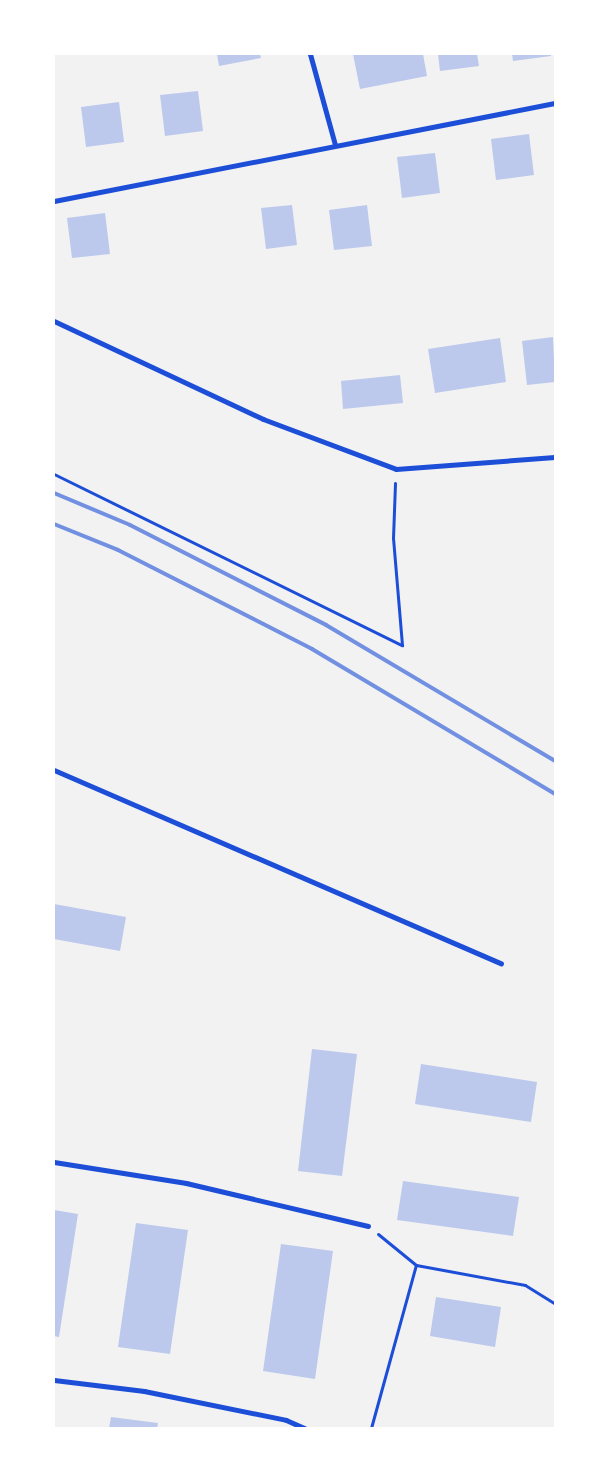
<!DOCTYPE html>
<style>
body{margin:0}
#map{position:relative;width:609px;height:1482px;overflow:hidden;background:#f2f2f2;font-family:"DM Sans",sans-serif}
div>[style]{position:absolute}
.building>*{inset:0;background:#bdc9ec}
.path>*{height:3px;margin:-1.5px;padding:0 1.5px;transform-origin:1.5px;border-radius:1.5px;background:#1d4ed8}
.minor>*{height:5px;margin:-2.5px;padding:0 2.5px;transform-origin:2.5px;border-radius:2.5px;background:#1d4ed8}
.rail>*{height:4px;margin:-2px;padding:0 2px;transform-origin:2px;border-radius:2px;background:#7290e2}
span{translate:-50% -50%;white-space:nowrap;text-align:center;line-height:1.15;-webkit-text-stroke:4px #fff;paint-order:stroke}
.frame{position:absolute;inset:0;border:55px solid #fff;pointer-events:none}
</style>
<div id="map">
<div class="building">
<i style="clip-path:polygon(217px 54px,260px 54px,261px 58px,219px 66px)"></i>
<i style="clip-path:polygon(353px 54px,423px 54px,427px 76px,360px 89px)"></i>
<i style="clip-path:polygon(438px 54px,477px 54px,479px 66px,440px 71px)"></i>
<i style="clip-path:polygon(512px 54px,551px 54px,551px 56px,513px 61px)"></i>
<i style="clip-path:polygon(198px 91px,203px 131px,165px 136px,160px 95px)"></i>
<i style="clip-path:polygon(119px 102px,124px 142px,86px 147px,81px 107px)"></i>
<i style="clip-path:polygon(529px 134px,534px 175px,496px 180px,491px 139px)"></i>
<i style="clip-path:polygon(435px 153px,440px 193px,402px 198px,397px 157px)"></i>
<i style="clip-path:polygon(292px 205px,297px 245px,266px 249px,261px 208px)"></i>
<i style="clip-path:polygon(367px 205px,372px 246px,334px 250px,329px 210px)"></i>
<i style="clip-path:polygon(105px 213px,110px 254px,72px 258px,67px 218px)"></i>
<i style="clip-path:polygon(553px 337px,555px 382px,527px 385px,522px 341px)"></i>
<i style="clip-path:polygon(500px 338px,506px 382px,435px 393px,428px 349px)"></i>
<i style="clip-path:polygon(400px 375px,403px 403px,343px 409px,341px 381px)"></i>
<i style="clip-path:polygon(54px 904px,126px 917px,120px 951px,54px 939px)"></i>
<i style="clip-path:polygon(312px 1049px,357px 1054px,342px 1176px,298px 1171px)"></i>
<i style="clip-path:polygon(421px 1064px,537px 1082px,531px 1122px,415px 1104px)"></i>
<i style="clip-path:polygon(403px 1181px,519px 1197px,513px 1236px,397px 1220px)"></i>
<i style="clip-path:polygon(54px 1210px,78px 1214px,59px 1337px,54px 1336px)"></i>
<i style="clip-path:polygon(136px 1223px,188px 1230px,170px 1354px,118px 1347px)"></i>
<i style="clip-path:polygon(281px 1244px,333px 1251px,315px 1379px,263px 1371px)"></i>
<i style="clip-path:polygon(436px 1297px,501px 1307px,495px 1347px,430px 1336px)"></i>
<i style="clip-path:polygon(111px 1417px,158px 1423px,157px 1428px,109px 1428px)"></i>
</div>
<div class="path">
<i style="left:54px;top:474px;width:388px;rotate:26.2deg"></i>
<i style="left:402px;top:645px;width:107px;rotate:-94.8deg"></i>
<i style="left:393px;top:538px;width:55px;rotate:-87.9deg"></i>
<i style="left:416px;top:1265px;width:111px;rotate:10.4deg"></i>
<i style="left:525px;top:1285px;width:36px;rotate:32deg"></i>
<i style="left:371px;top:1428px;width:169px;rotate:-74.6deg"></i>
<i style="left:416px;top:1265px;width:49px;rotate:-140.8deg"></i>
</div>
<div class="minor">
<i style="left:310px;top:54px;width:94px;rotate:74.6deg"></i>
<i style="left:54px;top:201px;width:510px;rotate:-11.07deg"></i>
<i style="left:54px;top:321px;width:231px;rotate:25.1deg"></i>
<i style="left:263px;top:419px;width:142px;rotate:20.6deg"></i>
<i style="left:396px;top:469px;width:159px;rotate:-4.3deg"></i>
<i style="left:54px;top:770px;width:487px;rotate:23.4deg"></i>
<i style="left:54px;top:1162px;width:134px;rotate:9deg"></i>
<i style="left:186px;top:1183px;width:187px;rotate:13.3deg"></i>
<i style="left:54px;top:1380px;width:91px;rotate:7deg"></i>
<i style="left:144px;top:1391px;width:145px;rotate:11.5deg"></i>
<i style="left:286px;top:1420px;width:20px;rotate:24deg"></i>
</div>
<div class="rail">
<i style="left:54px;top:493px;width:82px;rotate:22.8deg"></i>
<i style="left:130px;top:525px;width:220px;rotate:27deg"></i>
<i style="left:326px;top:625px;width:266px;rotate:30.7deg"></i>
<i style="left:54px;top:524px;width:69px;rotate:22.1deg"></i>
<i style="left:118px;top:550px;width:218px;rotate:27deg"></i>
<i style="left:312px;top:649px;width:283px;rotate:30.8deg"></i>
</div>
<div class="frame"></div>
</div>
